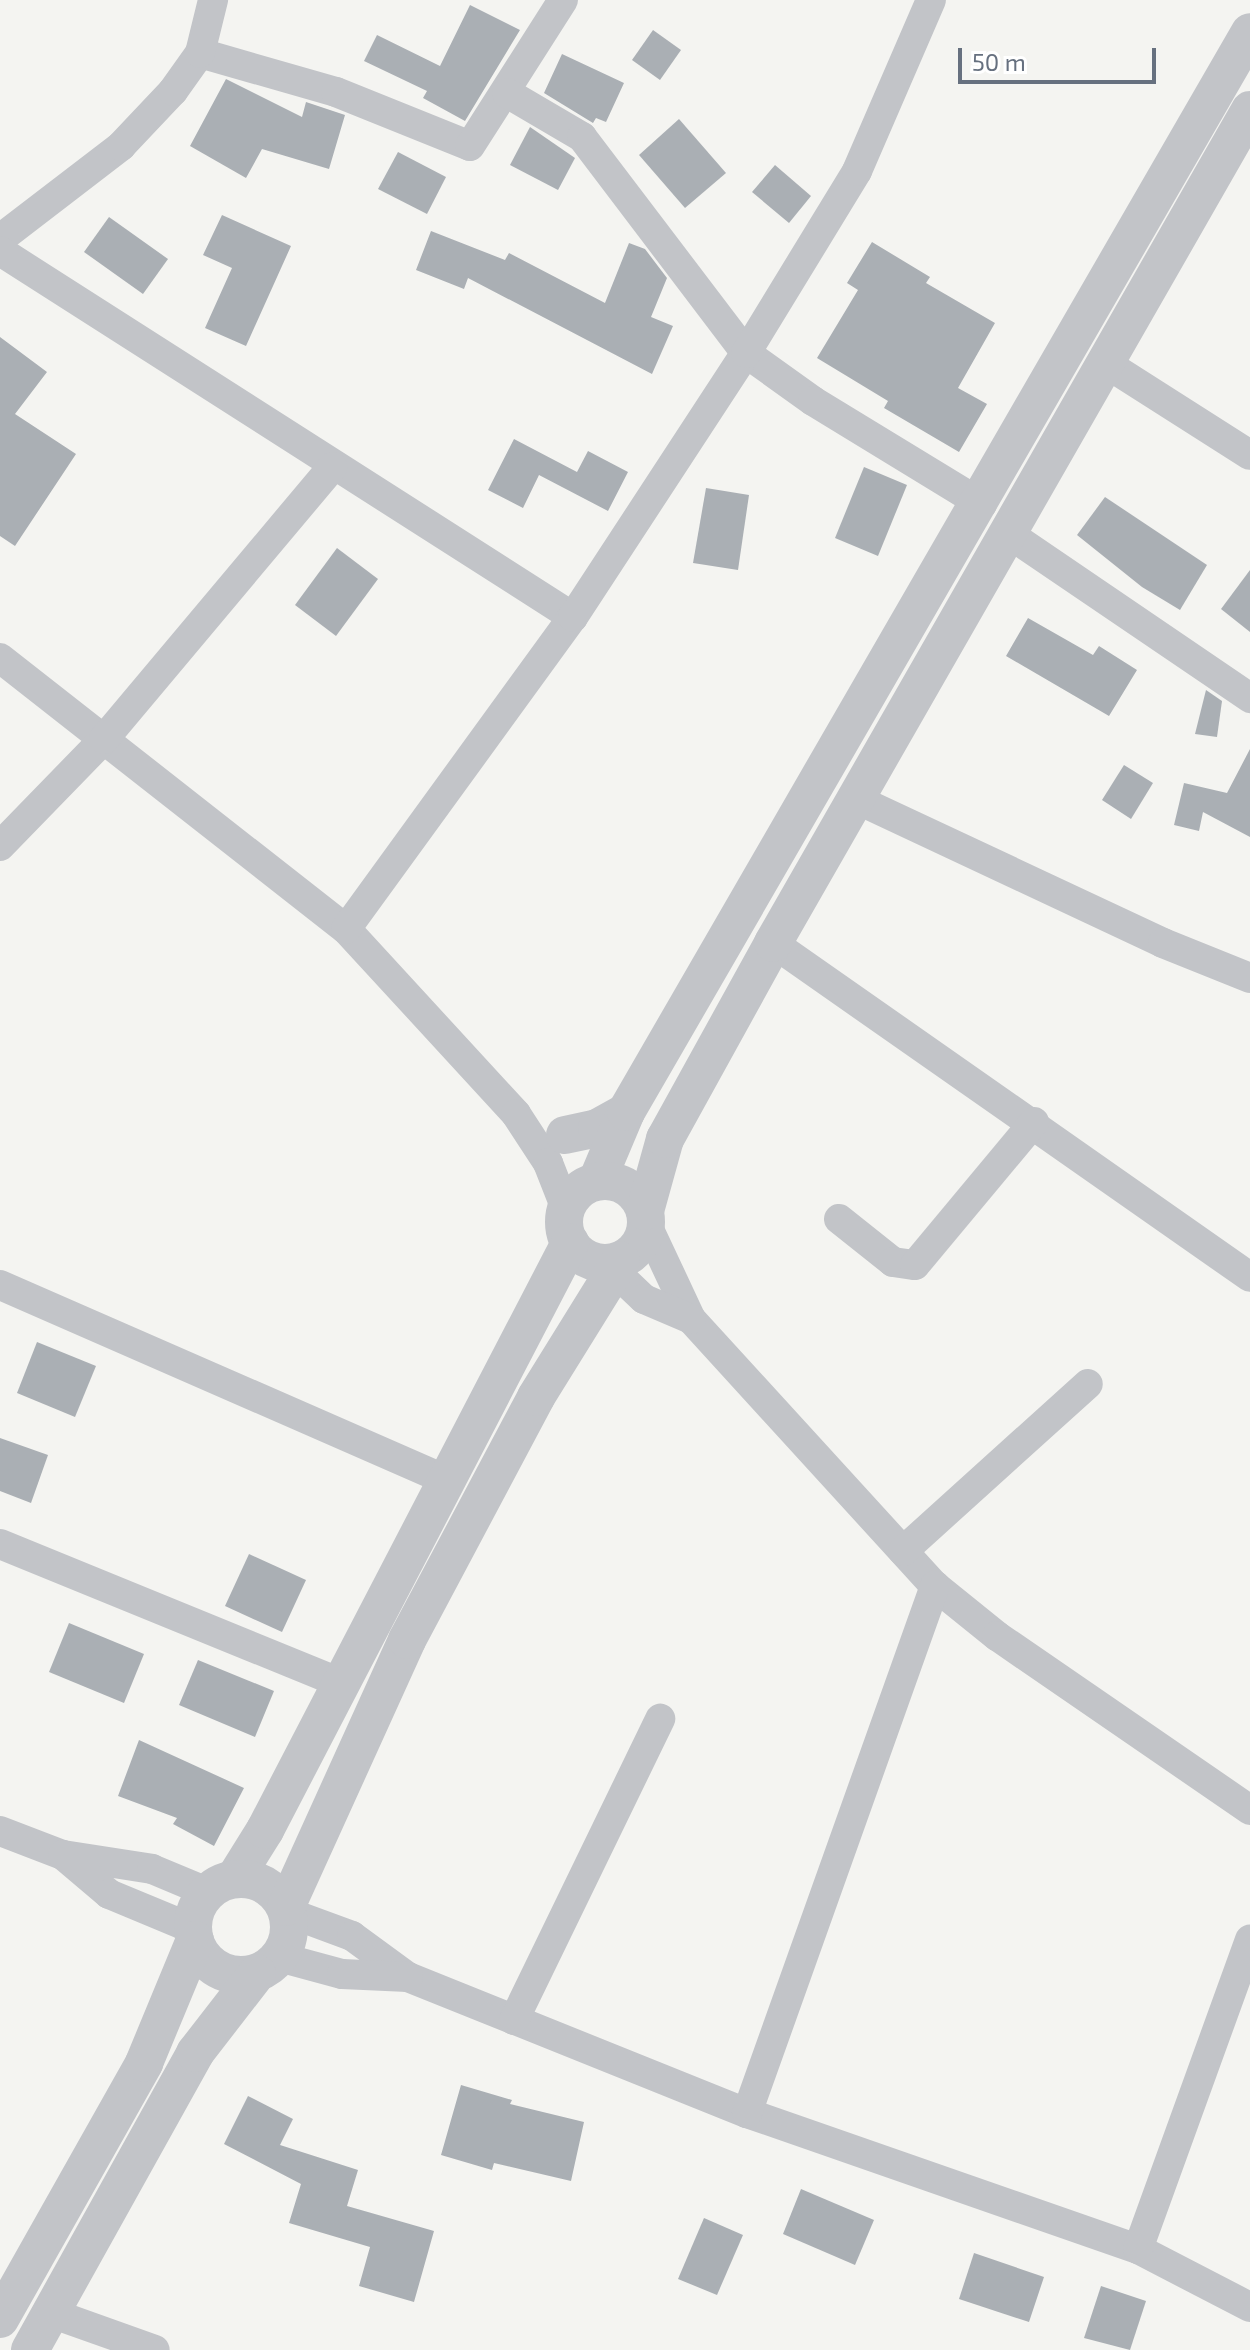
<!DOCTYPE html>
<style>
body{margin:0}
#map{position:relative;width:1250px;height:2350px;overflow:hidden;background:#f4f4f1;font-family:"Exo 2",sans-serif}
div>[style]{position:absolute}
.building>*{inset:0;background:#aaafb4}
.minor>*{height:30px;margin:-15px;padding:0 15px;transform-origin:15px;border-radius:15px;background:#c2c4c8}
.tertiary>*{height:38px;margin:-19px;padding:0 19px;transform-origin:19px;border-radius:19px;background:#c2c4c8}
.tertiary>.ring{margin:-19px;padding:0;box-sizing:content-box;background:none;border:38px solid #c2c4c8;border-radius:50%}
span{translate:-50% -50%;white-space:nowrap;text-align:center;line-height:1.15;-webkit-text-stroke:8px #fff;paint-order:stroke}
.scale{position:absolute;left:958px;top:48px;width:198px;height:36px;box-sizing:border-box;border:4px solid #66707f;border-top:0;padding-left:10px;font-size:24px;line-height:28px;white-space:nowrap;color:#66707f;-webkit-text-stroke:6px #fff;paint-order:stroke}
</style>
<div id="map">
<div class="building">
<i style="clip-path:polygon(470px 5px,520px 30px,465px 121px,423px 98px,427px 91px,364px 61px,377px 35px,440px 66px)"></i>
<i style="clip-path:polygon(653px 30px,681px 50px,660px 80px,632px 60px)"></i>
<i style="clip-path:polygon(562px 54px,624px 83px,606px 122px,596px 118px,593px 123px,544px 93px)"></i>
<i style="clip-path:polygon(226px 79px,302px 117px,306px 102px,345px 115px,329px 169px,262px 149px,246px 178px,190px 146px)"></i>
<i style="clip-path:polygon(679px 119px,726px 173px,685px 208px,639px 155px)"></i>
<i style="clip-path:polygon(530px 127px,575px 158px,558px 190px,510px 165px)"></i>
<i style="clip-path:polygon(398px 152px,446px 177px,427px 214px,378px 189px)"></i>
<i style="clip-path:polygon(775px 165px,811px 196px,789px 223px,752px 192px)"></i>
<i style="clip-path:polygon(222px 215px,291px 246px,246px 346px,205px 328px,232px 268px,203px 255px)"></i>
<i style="clip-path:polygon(109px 217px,168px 259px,143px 294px,84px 252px)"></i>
<i style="clip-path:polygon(431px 231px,505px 260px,509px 253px,605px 303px,629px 243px,645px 249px,667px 278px,651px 317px,673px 326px,652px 374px,468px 278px,464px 289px,416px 270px)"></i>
<i style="clip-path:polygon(872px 242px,930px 277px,926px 283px,995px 323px,958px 388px,987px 404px,959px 452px,884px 408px,888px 401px,817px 358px,858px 290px,847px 283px)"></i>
<i style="clip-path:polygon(0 337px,47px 372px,15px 414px,76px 454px,15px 546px,0 536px)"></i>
<i style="clip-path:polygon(514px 439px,577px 472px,588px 451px,628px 472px,608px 511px,539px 475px,523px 508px,488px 490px)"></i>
<i style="clip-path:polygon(864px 467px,907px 485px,878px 556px,835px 538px)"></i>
<i style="clip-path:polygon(706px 488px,749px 495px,738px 570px,693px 563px)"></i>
<i style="clip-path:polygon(1105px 497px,1207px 565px,1180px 610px,1142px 587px,1077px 535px)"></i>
<i style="clip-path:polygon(337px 548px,378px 579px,336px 636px,295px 605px)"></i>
<i style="clip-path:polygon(1250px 570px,1250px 632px,1221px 609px)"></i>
<i style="clip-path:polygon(1028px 618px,1093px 655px,1099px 646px,1137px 670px,1109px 716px,1006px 656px)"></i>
<i style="clip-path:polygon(1206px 690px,1222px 701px,1217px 737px,1195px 734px)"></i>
<i style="clip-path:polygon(1250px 749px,1250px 837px,1203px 812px,1199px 831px,1174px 825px,1184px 783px,1227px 793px)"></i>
<i style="clip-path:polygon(1124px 765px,1153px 783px,1131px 819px,1102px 800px)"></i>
<i style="clip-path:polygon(37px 1342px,96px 1366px,75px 1417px,17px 1393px)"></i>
<i style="clip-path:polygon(0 1438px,48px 1455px,31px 1503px,0 1491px)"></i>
<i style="clip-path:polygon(249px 1554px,306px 1580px,282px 1632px,225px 1606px)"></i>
<i style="clip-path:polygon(69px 1623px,144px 1654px,124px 1703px,49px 1672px)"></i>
<i style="clip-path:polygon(198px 1660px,274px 1691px,255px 1737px,179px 1705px)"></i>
<i style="clip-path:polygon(139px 1740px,244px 1788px,214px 1846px,173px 1824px,177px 1818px,118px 1796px)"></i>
<i style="clip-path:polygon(461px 2085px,512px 2100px,510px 2104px,584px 2122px,571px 2181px,494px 2163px,492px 2170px,441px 2155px)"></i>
<i style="clip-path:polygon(248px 2096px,293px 2119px,280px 2145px,358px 2170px,347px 2206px,434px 2231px,414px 2302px,359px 2286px,370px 2247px,289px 2223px,301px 2184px,224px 2144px)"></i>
<i style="clip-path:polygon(801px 2189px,874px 2220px,855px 2265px,783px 2234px)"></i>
<i style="clip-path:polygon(704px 2218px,743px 2235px,717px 2295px,678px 2279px)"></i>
<i style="clip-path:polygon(974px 2253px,1044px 2277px,1029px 2322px,959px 2299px)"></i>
<i style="clip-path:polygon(1101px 2286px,1146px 2301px,1130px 2350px,1084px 2338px)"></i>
</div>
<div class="minor">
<i style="left:200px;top:53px;width:141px;rotate:16deg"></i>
<i style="left:336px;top:92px;width:144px;rotate:21.9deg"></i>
<i style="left:470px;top:146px;width:173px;rotate:-57.5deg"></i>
<i style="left:507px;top:93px;width:87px;rotate:30.4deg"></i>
<i style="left:582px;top:137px;width:271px;rotate:52.8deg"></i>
<i style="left:746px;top:353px;width:82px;rotate:35.6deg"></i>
<i style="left:813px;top:401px;width:198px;rotate:31.4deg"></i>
<i style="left:0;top:239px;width:153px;rotate:-37.5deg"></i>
<i style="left:121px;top:146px;width:76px;rotate:-46.6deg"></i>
<i style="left:173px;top:91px;width:47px;rotate:-54.6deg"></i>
<i style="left:200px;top:53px;width:55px;rotate:-76.2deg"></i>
<i style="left:0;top:251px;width:680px;rotate:32.57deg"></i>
<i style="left:1107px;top:364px;width:169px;rotate:32.5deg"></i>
<i style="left:1009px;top:534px;width:292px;rotate:34.2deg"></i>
<i style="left:0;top:658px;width:439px;rotate:38.1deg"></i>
<i style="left:346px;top:929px;width:251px;rotate:47.4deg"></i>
<i style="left:516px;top:1114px;width:59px;rotate:56.9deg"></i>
<i style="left:548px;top:1163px;width:49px;rotate:68.6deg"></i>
<i style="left:856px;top:799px;width:339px;rotate:25.1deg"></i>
<i style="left:1163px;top:943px;width:94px;rotate:21.9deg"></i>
<i style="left:0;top:846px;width:149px;rotate:-45.8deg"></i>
<i style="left:104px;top:739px;width:355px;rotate:-50deg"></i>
<i style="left:346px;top:929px;width:386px;rotate:-54deg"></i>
<i style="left:573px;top:617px;width:316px;rotate:-56.8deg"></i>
<i style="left:746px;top:353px;width:213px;rotate:-58.6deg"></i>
<i style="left:857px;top:171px;width:186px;rotate:-66.6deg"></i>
<i style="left:773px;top:943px;width:582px;rotate:35deg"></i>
<i style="left:839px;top:1219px;width:69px;rotate:38.5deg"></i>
<i style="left:893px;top:1262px;width:22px;rotate:8deg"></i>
<i style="left:915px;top:1265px;width:186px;rotate:-50.2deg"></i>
<i style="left:646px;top:1223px;width:106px;rotate:64.9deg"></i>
<i style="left:691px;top:1319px;width:362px;rotate:47.6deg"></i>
<i style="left:935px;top:1586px;width:80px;rotate:38.9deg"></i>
<i style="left:997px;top:1636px;width:307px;rotate:34.5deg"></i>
<i style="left:606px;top:1263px;width:52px;rotate:43.5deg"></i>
<i style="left:644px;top:1299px;width:51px;rotate:23.1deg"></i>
<i style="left:0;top:1285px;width:485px;rotate:23.6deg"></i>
<i style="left:0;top:1544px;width:367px;rotate:22.2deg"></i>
<i style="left:903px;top:1551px;width:249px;rotate:-42.1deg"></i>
<i style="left:0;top:1831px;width:67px;rotate:20.9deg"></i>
<i style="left:63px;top:1855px;width:90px;rotate:8.9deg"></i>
<i style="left:152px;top:1869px;width:60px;rotate:22.7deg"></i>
<i style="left:63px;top:1855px;width:60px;rotate:40.3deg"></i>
<i style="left:109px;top:1894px;width:91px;rotate:22.6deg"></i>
<i style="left:287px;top:1912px;width:69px;rotate:20.3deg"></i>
<i style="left:352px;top:1936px;width:69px;rotate:36.2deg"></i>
<i style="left:408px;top:1977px;width:365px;rotate:21.9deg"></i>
<i style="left:747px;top:2113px;width:414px;rotate:19.2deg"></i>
<i style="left:1138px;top:2249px;width:126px;rotate:27.4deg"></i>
<i style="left:279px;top:1957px;width:65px;rotate:15.1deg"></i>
<i style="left:342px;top:1974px;width:66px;rotate:2.6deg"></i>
<i style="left:514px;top:2020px;width:335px;rotate:-64.1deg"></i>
<i style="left:747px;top:2113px;width:560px;rotate:-70.37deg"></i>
<i style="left:1138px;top:2249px;width:329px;rotate:-70.1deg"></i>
<i style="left:51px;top:2313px;width:110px;rotate:19.6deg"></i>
</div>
<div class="tertiary">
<i style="left:565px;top:1135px;width:33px;rotate:-12deg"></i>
<i style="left:597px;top:1128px;width:33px;rotate:-29deg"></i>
<i style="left:597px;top:1181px;width:75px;rotate:-67.2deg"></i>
<i style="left:626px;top:1112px;width:1247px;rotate:-59.98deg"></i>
<i class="ring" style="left:564px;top:1181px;width:44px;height:44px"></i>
<i style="left:645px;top:1211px;width:75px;rotate:-74.5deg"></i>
<i style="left:665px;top:1139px;width:224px;rotate:-61.1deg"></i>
<i style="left:773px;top:943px;width:960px;rotate:-60.2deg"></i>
<i style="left:235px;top:1878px;width:57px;rotate:-58deg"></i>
<i style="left:265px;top:1830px;width:662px;rotate:-62.54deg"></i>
<i class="ring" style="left:193px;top:1879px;width:58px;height:58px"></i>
<i style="left:286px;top:1907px;width:293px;rotate:-65.6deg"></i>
<i style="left:407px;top:1640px;width:275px;rotate:-62deg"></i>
<i style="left:536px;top:1397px;width:161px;rotate:-58.2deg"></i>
<i style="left:0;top:2319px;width:294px;rotate:-60.6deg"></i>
<i style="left:144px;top:2063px;width:133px;rotate:-67.5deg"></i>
<i style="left:30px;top:2350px;width:340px;rotate:-60.9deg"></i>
<i style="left:195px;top:2053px;width:101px;rotate:-52.2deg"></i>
</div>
<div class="scale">50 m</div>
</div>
